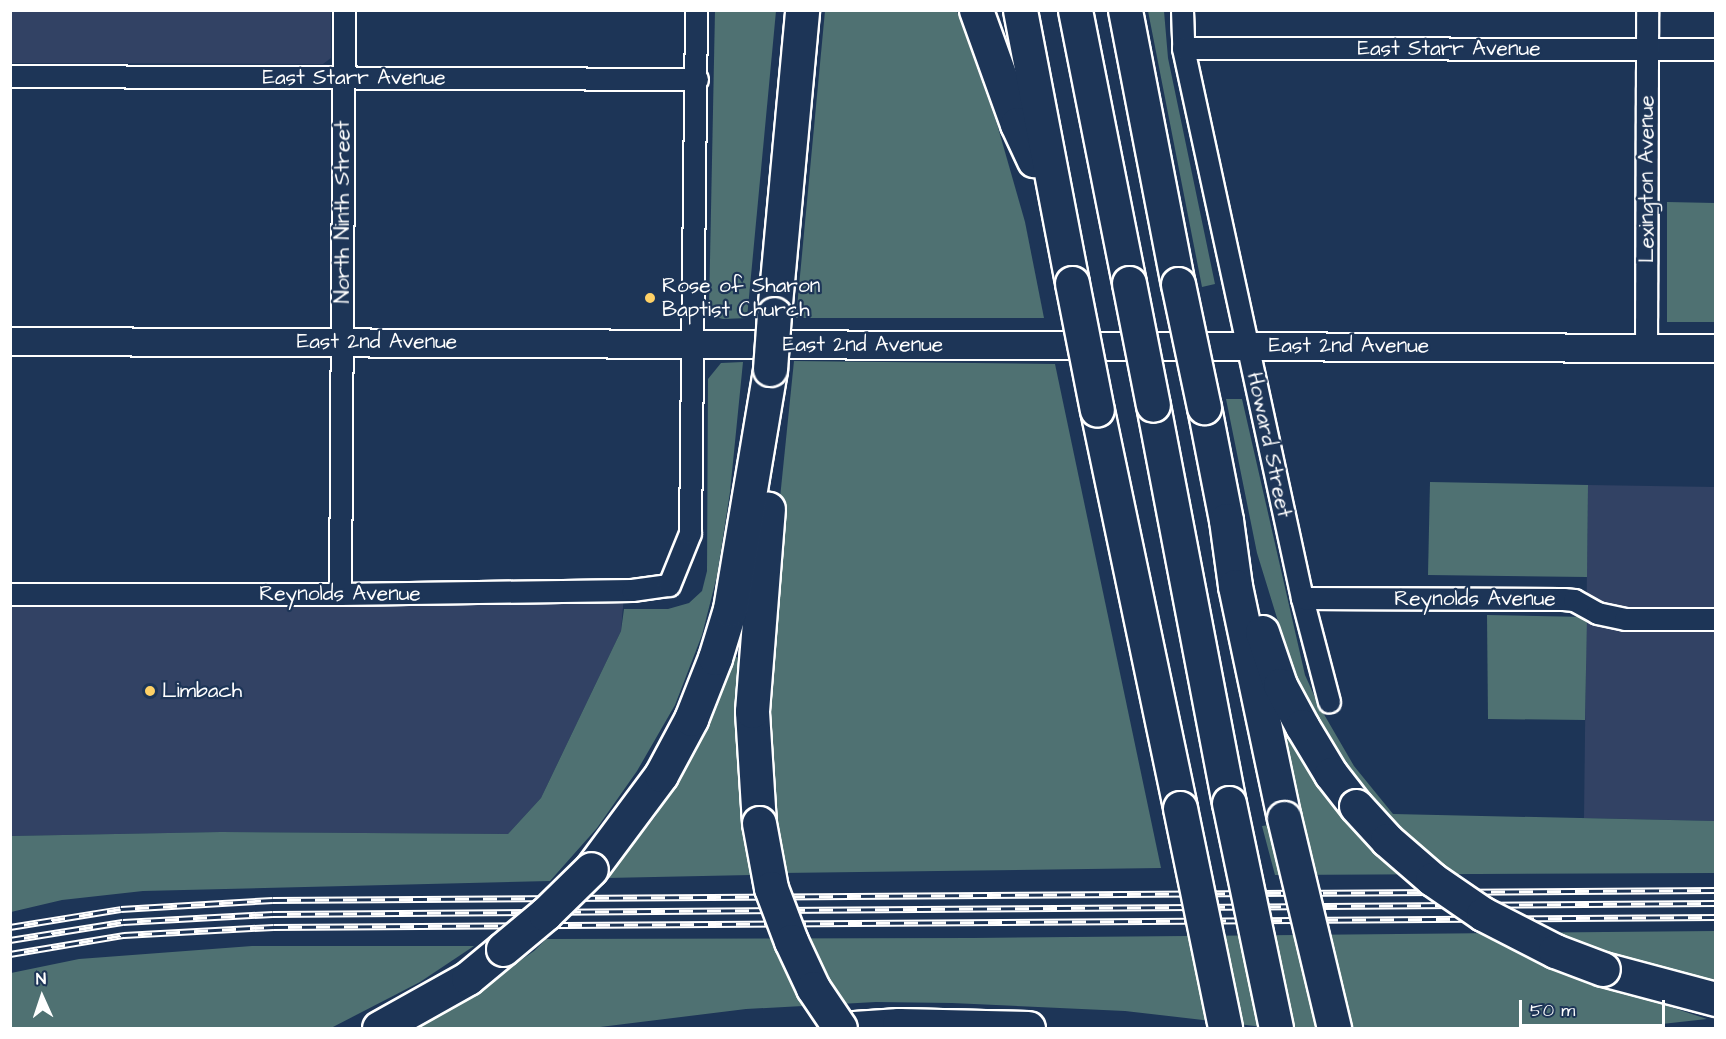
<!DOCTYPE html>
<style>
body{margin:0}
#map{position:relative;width:1726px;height:1039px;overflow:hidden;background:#1d3557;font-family:"Architects Daughter",sans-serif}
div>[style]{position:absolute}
.built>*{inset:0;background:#324264}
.green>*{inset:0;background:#4f7172}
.roads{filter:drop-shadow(2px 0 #fff) drop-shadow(-2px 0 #fff) drop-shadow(0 2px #fff) drop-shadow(0 -2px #fff)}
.minor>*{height:21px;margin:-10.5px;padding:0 10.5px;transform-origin:10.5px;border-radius:10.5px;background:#1d3557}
.tertiary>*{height:27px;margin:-13.5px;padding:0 13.5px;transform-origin:13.5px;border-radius:13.5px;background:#1d3557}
.motorway>*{height:33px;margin:-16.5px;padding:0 16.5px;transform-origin:16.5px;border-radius:16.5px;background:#1d3557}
.rail>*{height:7px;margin-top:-3.5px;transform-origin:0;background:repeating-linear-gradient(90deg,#1d3557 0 14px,#fff 0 28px);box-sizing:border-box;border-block:2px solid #fff}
.bridges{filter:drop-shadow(2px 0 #fff) drop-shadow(-2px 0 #fff) drop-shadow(0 2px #fff) drop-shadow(0 -2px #fff)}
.motorway-bridge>*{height:33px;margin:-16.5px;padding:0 16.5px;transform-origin:16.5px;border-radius:16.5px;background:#1d3557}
.dots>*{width:16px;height:16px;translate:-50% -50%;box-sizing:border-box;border:3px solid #1d3557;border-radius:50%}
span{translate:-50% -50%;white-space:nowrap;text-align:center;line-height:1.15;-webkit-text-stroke:4.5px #1d3557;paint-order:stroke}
.street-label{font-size:21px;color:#fff}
.poi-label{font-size:21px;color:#fff}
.left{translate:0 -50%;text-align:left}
.frame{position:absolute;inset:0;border:12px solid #fff;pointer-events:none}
.north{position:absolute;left:12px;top:967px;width:60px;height:60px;-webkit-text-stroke:4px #1d3557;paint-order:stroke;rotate:357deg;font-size:16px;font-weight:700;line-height:24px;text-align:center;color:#fff}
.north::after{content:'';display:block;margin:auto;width:21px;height:27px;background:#fff;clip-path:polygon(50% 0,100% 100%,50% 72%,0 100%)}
.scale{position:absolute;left:1519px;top:1000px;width:146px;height:27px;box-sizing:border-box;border:3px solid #fff;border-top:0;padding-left:8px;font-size:18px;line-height:21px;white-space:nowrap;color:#fff;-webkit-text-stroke:4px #1d3557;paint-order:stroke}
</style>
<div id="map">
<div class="built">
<i style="clip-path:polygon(11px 10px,331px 11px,331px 58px,323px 64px,11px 63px)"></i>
<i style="clip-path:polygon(1588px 485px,1715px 487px,1715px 821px,1584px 818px)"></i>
<i style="clip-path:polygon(624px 595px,621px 631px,541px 798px,508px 834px,221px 832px,11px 836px,10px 597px)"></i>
</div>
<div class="green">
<i style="clip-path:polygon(715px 11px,776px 11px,747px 318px,723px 319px,715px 317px,709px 310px)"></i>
<i style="clip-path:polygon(825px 11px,957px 11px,997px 124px,1025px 222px,1044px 318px,796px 318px)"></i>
<i style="clip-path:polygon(1148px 11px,1164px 11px,1168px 58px,1215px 284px,1202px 287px)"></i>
<i style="clip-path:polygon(1667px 202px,1715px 203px,1715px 322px,1667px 322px)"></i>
<i style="clip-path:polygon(794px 361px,1055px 364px,1161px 868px,781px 873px,772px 828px,766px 635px)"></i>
<i style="clip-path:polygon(743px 362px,730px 492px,717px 576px,702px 635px,675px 705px,637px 771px,597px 828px,550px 881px,143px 891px,62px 900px,11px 912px,11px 836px,221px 832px,508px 834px,541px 798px,621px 631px,624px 609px,668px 609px,689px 603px,702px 591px,707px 571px,708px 379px,721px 363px)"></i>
<i style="clip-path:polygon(1226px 399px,1242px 399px,1305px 675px,1318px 704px,1354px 766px,1393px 814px,1715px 821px,1715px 873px,1275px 875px,1262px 826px,1300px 821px,1285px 754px,1284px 737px,1288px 734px,1355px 781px,1336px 757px,1296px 680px,1257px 553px)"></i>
<i style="clip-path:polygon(1430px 482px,1588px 485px,1587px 577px,1428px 575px)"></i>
<i style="clip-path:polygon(1487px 615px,1587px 617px,1585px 720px,1488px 719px)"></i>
<i style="clip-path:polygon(732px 656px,740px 658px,738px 781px,751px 875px,606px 878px,655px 817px,672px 789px,700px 738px)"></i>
<i style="clip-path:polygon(1715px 931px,1715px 984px,1583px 978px,1707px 1019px,1626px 1028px,1273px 1028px,1125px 1011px,952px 1003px,876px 1002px,746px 1009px,592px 1028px,410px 1028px,478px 990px,534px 951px,546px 939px,973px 938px)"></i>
<i style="clip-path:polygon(252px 946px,474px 946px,420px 982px,331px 1028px,11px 1028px,11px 973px,79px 959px)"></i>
</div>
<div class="roads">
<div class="minor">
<i style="left:1182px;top:10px;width:38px;rotate:88deg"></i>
<i style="left:1183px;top:48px;width:563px;rotate:77.79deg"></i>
<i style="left:1302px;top:598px;width:107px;rotate:75.4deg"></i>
<i style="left:1183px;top:48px;width:533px;rotate:0.11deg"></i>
<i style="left:10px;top:76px;width:687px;rotate:0.25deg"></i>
<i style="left:1646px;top:348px;width:338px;rotate:-89.8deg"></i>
<i style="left:10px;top:594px;width:330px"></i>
<i style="left:340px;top:594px;width:292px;rotate:-0.8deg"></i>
<i style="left:632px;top:590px;width:37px;rotate:-8deg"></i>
<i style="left:669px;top:585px;width:56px;rotate:-68deg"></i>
<i style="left:690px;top:533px;width:523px;rotate:-89.34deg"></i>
<i style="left:340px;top:594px;width:584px;rotate:-89.61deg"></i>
<i style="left:1302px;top:598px;width:261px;rotate:0.2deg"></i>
<i style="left:1563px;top:599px;width:11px;rotate:5deg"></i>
<i style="left:1574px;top:600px;width:26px;rotate:29deg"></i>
<i style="left:1597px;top:613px;width:29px;rotate:12deg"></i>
<i style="left:1625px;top:619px;width:91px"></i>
</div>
<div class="tertiary">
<i style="left:10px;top:341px;width:1706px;rotate:0.24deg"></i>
</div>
<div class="motorway">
<i style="left:976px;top:10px;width:121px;rotate:70.2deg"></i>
<i style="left:1017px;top:124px;width:40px;rotate:65deg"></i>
<i style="left:1020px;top:10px;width:278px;rotate:79.2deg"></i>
<i style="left:1075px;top:10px;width:278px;rotate:78.8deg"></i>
<i style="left:1125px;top:10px;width:279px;rotate:79.1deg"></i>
<i style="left:774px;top:314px;width:305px;rotate:-84.7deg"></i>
<i style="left:1153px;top:405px;width:405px;rotate:79.2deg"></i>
<i style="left:1204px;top:407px;width:115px;rotate:79deg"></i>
<i style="left:1226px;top:520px;width:67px;rotate:82.2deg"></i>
<i style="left:1235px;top:586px;width:237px;rotate:78.1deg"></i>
<i style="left:1097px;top:410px;width:407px;rotate:78.2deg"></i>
<i style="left:1262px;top:632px;width:56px;rotate:71.2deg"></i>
<i style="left:1280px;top:685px;width:47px;rotate:61.8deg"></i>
<i style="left:1302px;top:726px;width:56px;rotate:58.9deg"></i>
<i style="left:1331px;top:774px;width:41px;rotate:52deg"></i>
<i style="left:759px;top:823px;width:112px;rotate:-93.6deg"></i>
<i style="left:752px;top:711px;width:203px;rotate:-85.5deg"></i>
<i style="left:591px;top:869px;width:117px;rotate:-53.3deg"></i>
<i style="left:661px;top:775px;width:64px;rotate:-61.8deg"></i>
<i style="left:691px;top:719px;width:66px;rotate:-68.5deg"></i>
<i style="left:715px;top:658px;width:51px;rotate:-73deg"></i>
<i style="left:730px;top:609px;width:243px;rotate:-80.5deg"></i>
<i style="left:1603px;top:969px;width:117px;rotate:14.9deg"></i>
<i style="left:379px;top:1028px;width:102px;rotate:-29.3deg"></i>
<i style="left:468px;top:978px;width:45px;rotate:-39.6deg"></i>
<i style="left:854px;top:1028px;width:45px;rotate:-3.8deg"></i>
<i style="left:899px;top:1025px;width:129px;rotate:1.3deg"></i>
</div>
</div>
<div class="rail">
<i style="left:10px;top:927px;width:112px;rotate:-9.2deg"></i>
<i style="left:121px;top:909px;width:152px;rotate:-3.4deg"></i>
<i style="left:273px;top:900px;width:1443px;rotate:-0.4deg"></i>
<i style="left:10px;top:940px;width:114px;rotate:-9.1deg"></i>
<i style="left:123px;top:922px;width:150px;rotate:-3.1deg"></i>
<i style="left:273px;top:914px;width:1443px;rotate:-0.44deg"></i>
<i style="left:10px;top:954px;width:116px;rotate:-9.5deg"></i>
<i style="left:124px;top:935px;width:150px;rotate:-3.1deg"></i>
<i style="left:274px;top:927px;width:1442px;rotate:-0.4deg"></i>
</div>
<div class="bridges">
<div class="motorway-bridge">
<i style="left:1072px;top:283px;width:129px;rotate:78.9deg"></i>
<i style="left:1129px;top:283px;width:124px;rotate:78.9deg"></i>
<i style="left:1178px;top:284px;width:126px;rotate:78.1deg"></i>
<i style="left:770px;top:369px;width:55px;rotate:-85.8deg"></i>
<i style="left:1229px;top:803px;width:230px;rotate:78.2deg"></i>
<i style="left:1356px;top:806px;width:46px;rotate:47.6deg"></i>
<i style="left:1387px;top:840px;width:60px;rotate:40.9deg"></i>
<i style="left:1432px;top:879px;width:62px;rotate:34.5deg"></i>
<i style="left:1483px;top:914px;width:81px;rotate:27.2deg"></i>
<i style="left:1555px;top:951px;width:51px;rotate:20.6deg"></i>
<i style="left:1180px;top:808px;width:225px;rotate:78.4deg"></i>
<i style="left:1284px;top:818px;width:216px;rotate:76.6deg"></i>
<i style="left:759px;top:823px;width:66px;rotate:79.5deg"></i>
<i style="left:771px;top:888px;width:57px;rotate:69.3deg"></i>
<i style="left:791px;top:941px;width:52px;rotate:64.9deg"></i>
<i style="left:813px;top:988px;width:48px;rotate:56deg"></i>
<i style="left:503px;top:949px;width:55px;rotate:-39.8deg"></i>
<i style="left:545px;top:914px;width:64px;rotate:-44.4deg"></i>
</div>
</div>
<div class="dots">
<i style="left:650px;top:298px;background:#ffd166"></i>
<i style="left:150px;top:691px;background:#ffd166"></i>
</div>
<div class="street-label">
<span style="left:1449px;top:49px">East Starr Avenue</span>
<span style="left:354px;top:78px">East Starr Avenue</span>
<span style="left:1647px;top:179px;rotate:-90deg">Lexington Avenue</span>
<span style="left:343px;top:212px;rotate:-90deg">North Ninth Street</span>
<span style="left:377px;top:342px">East 2nd Avenue</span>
<span style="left:863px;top:345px">East 2nd Avenue</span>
<span style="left:1349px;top:346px">East 2nd Avenue</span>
<span style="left:1269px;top:445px;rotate:78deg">Howard Street</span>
<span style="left:340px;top:594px">Reynolds Avenue</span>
<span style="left:1475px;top:599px">Reynolds Avenue</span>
</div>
<div class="poi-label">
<span class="left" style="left:662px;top:298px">Rose of Sharon<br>Baptist Church</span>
<span class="left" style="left:162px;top:691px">Limbach</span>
</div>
<div class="frame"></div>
<div class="north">N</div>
<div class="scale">50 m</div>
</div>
